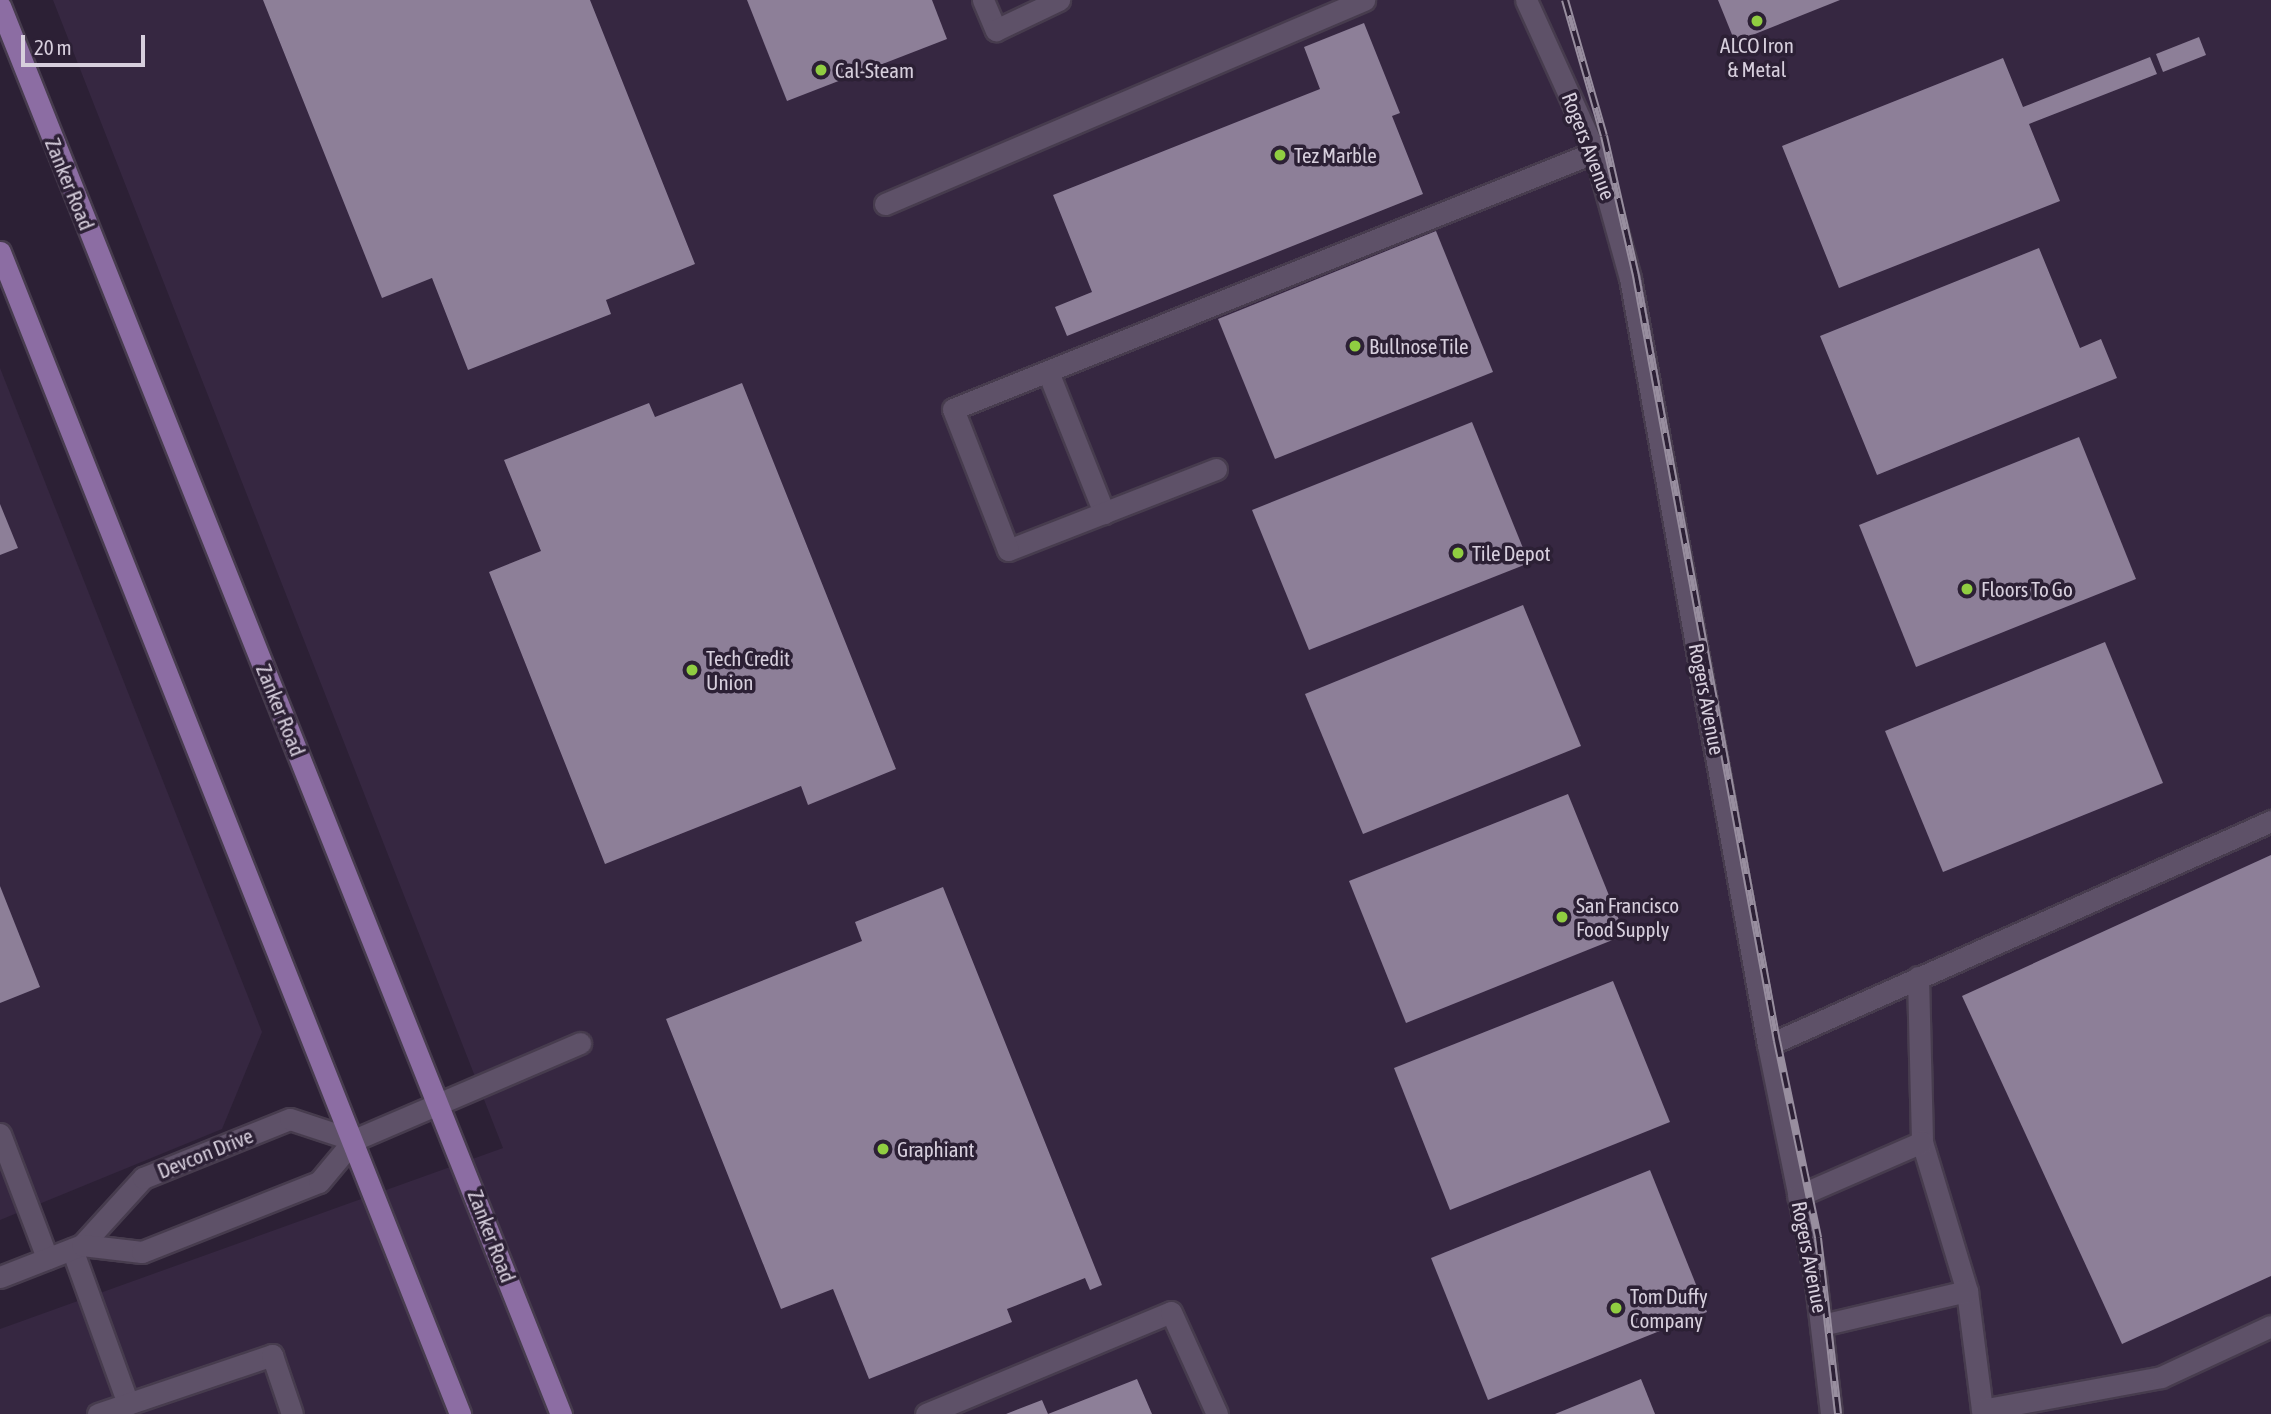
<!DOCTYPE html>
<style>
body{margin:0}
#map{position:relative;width:2271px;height:1414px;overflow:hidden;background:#2c2035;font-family:"Asap Condensed",sans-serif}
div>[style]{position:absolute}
.built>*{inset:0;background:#362741}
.building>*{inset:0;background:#8d7f98}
.roads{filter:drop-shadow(2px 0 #473c4e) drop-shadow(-2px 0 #473c4e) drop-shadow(0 2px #473c4e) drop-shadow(0 -2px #473c4e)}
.minor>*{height:21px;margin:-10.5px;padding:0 10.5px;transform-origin:10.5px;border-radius:10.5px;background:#5e5168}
.major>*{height:21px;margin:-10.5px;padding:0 10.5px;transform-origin:10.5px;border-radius:10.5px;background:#8c6da3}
.rail>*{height:8px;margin-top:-4px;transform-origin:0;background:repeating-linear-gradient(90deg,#2c2035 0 16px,#988e9f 0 32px);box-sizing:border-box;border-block:2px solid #988e9f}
.dots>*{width:19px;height:19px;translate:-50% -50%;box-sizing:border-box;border:4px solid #2c2035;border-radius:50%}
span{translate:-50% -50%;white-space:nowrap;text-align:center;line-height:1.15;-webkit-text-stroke:7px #2c2035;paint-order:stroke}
.poi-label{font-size:21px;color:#d7cfdd}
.left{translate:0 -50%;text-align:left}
.street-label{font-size:21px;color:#d7cfdd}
.scale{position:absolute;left:21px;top:35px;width:124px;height:32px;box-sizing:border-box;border:4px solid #d7cfdd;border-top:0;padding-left:9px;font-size:21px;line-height:24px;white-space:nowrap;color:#d7cfdd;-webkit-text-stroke:5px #2c2035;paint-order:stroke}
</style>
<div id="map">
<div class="built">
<i style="clip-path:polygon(53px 0,2271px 0,2271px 1414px,0 1414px,0 1329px,503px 1148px)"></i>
<i style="clip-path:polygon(0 368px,262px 1032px,222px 1129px,0 1220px)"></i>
</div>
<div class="building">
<i style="clip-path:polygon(263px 0,590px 0,695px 264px,606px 300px,611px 314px,468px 370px,432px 278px,382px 298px)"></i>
<i style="clip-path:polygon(747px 0,932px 0,947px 39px,787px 101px)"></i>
<i style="clip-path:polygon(1718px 0,1840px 0,1735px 42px)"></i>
<i style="clip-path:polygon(1364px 23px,1400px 113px,1392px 116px,1423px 194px,1067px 336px,1055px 307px,1092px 292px,1053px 195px,1320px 89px,1304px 47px)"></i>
<i style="clip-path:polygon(2199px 37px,2206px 55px,2163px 72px,2156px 54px)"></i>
<i style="clip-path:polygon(2150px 57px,2157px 74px,2029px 124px,2060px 201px,1839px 288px,1782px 146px,2003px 58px,2023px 107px)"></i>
<i style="clip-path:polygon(1436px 231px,1493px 372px,1275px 459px,1218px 319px)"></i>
<i style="clip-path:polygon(2039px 248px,2080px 348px,2101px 339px,2117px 378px,1877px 475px,1820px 336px)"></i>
<i style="clip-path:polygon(742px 383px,896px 769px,808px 805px,801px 786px,605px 864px,489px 572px,541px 551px,504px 460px,649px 403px,655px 417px)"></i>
<i style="clip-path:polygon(1472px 422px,1529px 563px,1309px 650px,1252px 510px)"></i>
<i style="clip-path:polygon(2079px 437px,2136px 579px,1916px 667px,1859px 525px)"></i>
<i style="clip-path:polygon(0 504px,18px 548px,0 555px)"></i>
<i style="clip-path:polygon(1523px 605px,1581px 746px,1363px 834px,1305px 694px)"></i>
<i style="clip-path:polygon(2105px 642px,2163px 783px,1943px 872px,1885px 731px)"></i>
<i style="clip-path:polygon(1568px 794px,1625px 935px,1406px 1023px,1349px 881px)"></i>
<i style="clip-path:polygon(2271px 855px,2271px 1276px,2122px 1344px,1962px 996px)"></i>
<i style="clip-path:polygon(0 886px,40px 987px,0 1003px)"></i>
<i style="clip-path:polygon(943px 887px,1102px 1285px,1090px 1290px,1085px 1278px,1007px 1309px,1012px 1322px,869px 1379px,833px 1289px,781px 1309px,666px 1019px,862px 941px,855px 922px)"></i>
<i style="clip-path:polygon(1613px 981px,1670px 1122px,1450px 1210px,1394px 1068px)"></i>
<i style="clip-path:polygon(1650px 1170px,1707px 1312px,1488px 1400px,1431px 1258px)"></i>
<i style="clip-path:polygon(1137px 1379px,1152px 1414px,1006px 1414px,1042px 1400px,1048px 1414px)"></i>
<i style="clip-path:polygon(1641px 1379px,1655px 1414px,1555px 1414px)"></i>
</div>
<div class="roads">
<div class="minor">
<i style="left:983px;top:0;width:33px;rotate:67deg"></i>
<i style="left:996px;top:30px;width:70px;rotate:-25.5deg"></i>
<i style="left:1526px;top:0;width:167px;rotate:65.6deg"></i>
<i style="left:1595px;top:152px;width:131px;rotate:74.5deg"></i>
<i style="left:1630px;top:278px;width:779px;rotate:79.8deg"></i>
<i style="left:1768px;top:1045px;width:235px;rotate:78.5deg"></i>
<i style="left:1815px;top:1275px;width:140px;rotate:83.4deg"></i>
<i style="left:885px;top:204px;width:521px;rotate:-23.07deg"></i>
<i style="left:1048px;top:372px;width:152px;rotate:68.3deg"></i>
<i style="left:1216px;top:469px;width:223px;rotate:158.7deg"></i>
<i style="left:1008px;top:550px;width:151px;rotate:-111.3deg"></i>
<i style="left:953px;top:409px;width:692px;rotate:-21.82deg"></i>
<i style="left:1918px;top:977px;width:165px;rotate:88.6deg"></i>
<i style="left:1922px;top:1142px;width:156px;rotate:73.2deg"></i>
<i style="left:1967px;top:1291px;width:120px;rotate:82.8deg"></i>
<i style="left:1982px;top:1410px;width:182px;rotate:-10.4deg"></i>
<i style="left:2161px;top:1377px;width:121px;rotate:-24.9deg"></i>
<i style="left:1768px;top:1045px;width:551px;rotate:-24deg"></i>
<i style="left:0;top:1134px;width:133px;rotate:69.2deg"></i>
<i style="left:1798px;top:1196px;width:135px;rotate:-23.5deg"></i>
<i style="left:82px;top:1245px;width:91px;rotate:-47.7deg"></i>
<i style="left:143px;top:1178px;width:158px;rotate:-21.9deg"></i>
<i style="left:290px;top:1119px;width:67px;rotate:18.2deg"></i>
<i style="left:72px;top:1249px;width:165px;rotate:70.1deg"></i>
<i style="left:0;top:1277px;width:88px;rotate:-21.3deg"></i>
<i style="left:82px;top:1245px;width:60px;rotate:6.7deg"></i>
<i style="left:142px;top:1252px;width:190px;rotate:-21.6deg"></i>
<i style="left:319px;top:1182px;width:55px;rotate:-50.2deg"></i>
<i style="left:354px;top:1140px;width:246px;rotate:-23.2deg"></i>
<i style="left:1822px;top:1325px;width:149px;rotate:-13.2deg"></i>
<i style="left:98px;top:1414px;width:184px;rotate:-18.7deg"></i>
<i style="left:272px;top:1355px;width:62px;rotate:71.3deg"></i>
<i style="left:926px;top:1414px;width:265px;rotate:-22.6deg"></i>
<i style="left:1171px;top:1312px;width:112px;rotate:65.7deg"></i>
</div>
<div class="major">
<i style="left:0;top:6px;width:1516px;rotate:68.28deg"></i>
<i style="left:0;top:252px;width:1250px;rotate:68.4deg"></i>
</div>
</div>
<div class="rail">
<i style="left:1565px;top:0;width:141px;rotate:74deg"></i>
<i style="left:1604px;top:136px;width:144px;rotate:77.1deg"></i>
<i style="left:1636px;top:276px;width:778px;rotate:79.56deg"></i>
<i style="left:1777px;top:1041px;width:201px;rotate:78.2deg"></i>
<i style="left:1818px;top:1238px;width:177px;rotate:83.5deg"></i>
</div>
<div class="dots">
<i style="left:1757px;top:21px;background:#90cd41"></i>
<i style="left:821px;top:70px;background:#90cd41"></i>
<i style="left:1280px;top:155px;background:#90cd41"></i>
<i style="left:1355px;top:346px;background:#90cd41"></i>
<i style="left:1458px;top:553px;background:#90cd41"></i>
<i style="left:1967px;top:589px;background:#90cd41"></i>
<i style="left:692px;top:670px;background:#90cd41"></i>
<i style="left:1562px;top:917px;background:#90cd41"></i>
<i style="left:883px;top:1149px;background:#90cd41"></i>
<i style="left:1616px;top:1308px;background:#90cd41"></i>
</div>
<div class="poi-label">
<span style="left:1757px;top:57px">ALCO Iron<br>&amp; Metal</span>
<span class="left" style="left:835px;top:70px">Cal-Steam</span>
<span class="left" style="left:1294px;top:155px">Tez Marble</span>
<span class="left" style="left:1369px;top:346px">Bullnose Tile</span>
<span class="left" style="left:1472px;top:553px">Tile Depot</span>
<span class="left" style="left:1981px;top:589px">Floors To Go</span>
<span class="left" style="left:706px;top:670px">Tech Credit<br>Union</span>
<span class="left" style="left:1576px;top:917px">San Francisco<br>Food Supply</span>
<span class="left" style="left:897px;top:1149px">Graphiant</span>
<span class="left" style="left:1630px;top:1308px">Tom Duffy<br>Company</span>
</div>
<div class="street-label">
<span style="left:1589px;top:146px;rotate:69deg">Rogers Avenue</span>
<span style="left:70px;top:184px;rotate:68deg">Zanker Road</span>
<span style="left:1707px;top:699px;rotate:79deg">Rogers Avenue</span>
<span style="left:281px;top:710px;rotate:68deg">Zanker Road</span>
<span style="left:205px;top:1153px;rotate:-22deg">Devcon Drive</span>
<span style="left:492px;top:1236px;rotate:69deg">Zanker Road</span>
<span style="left:1810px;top:1257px;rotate:79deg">Rogers Avenue</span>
</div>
<div class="scale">20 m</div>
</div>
